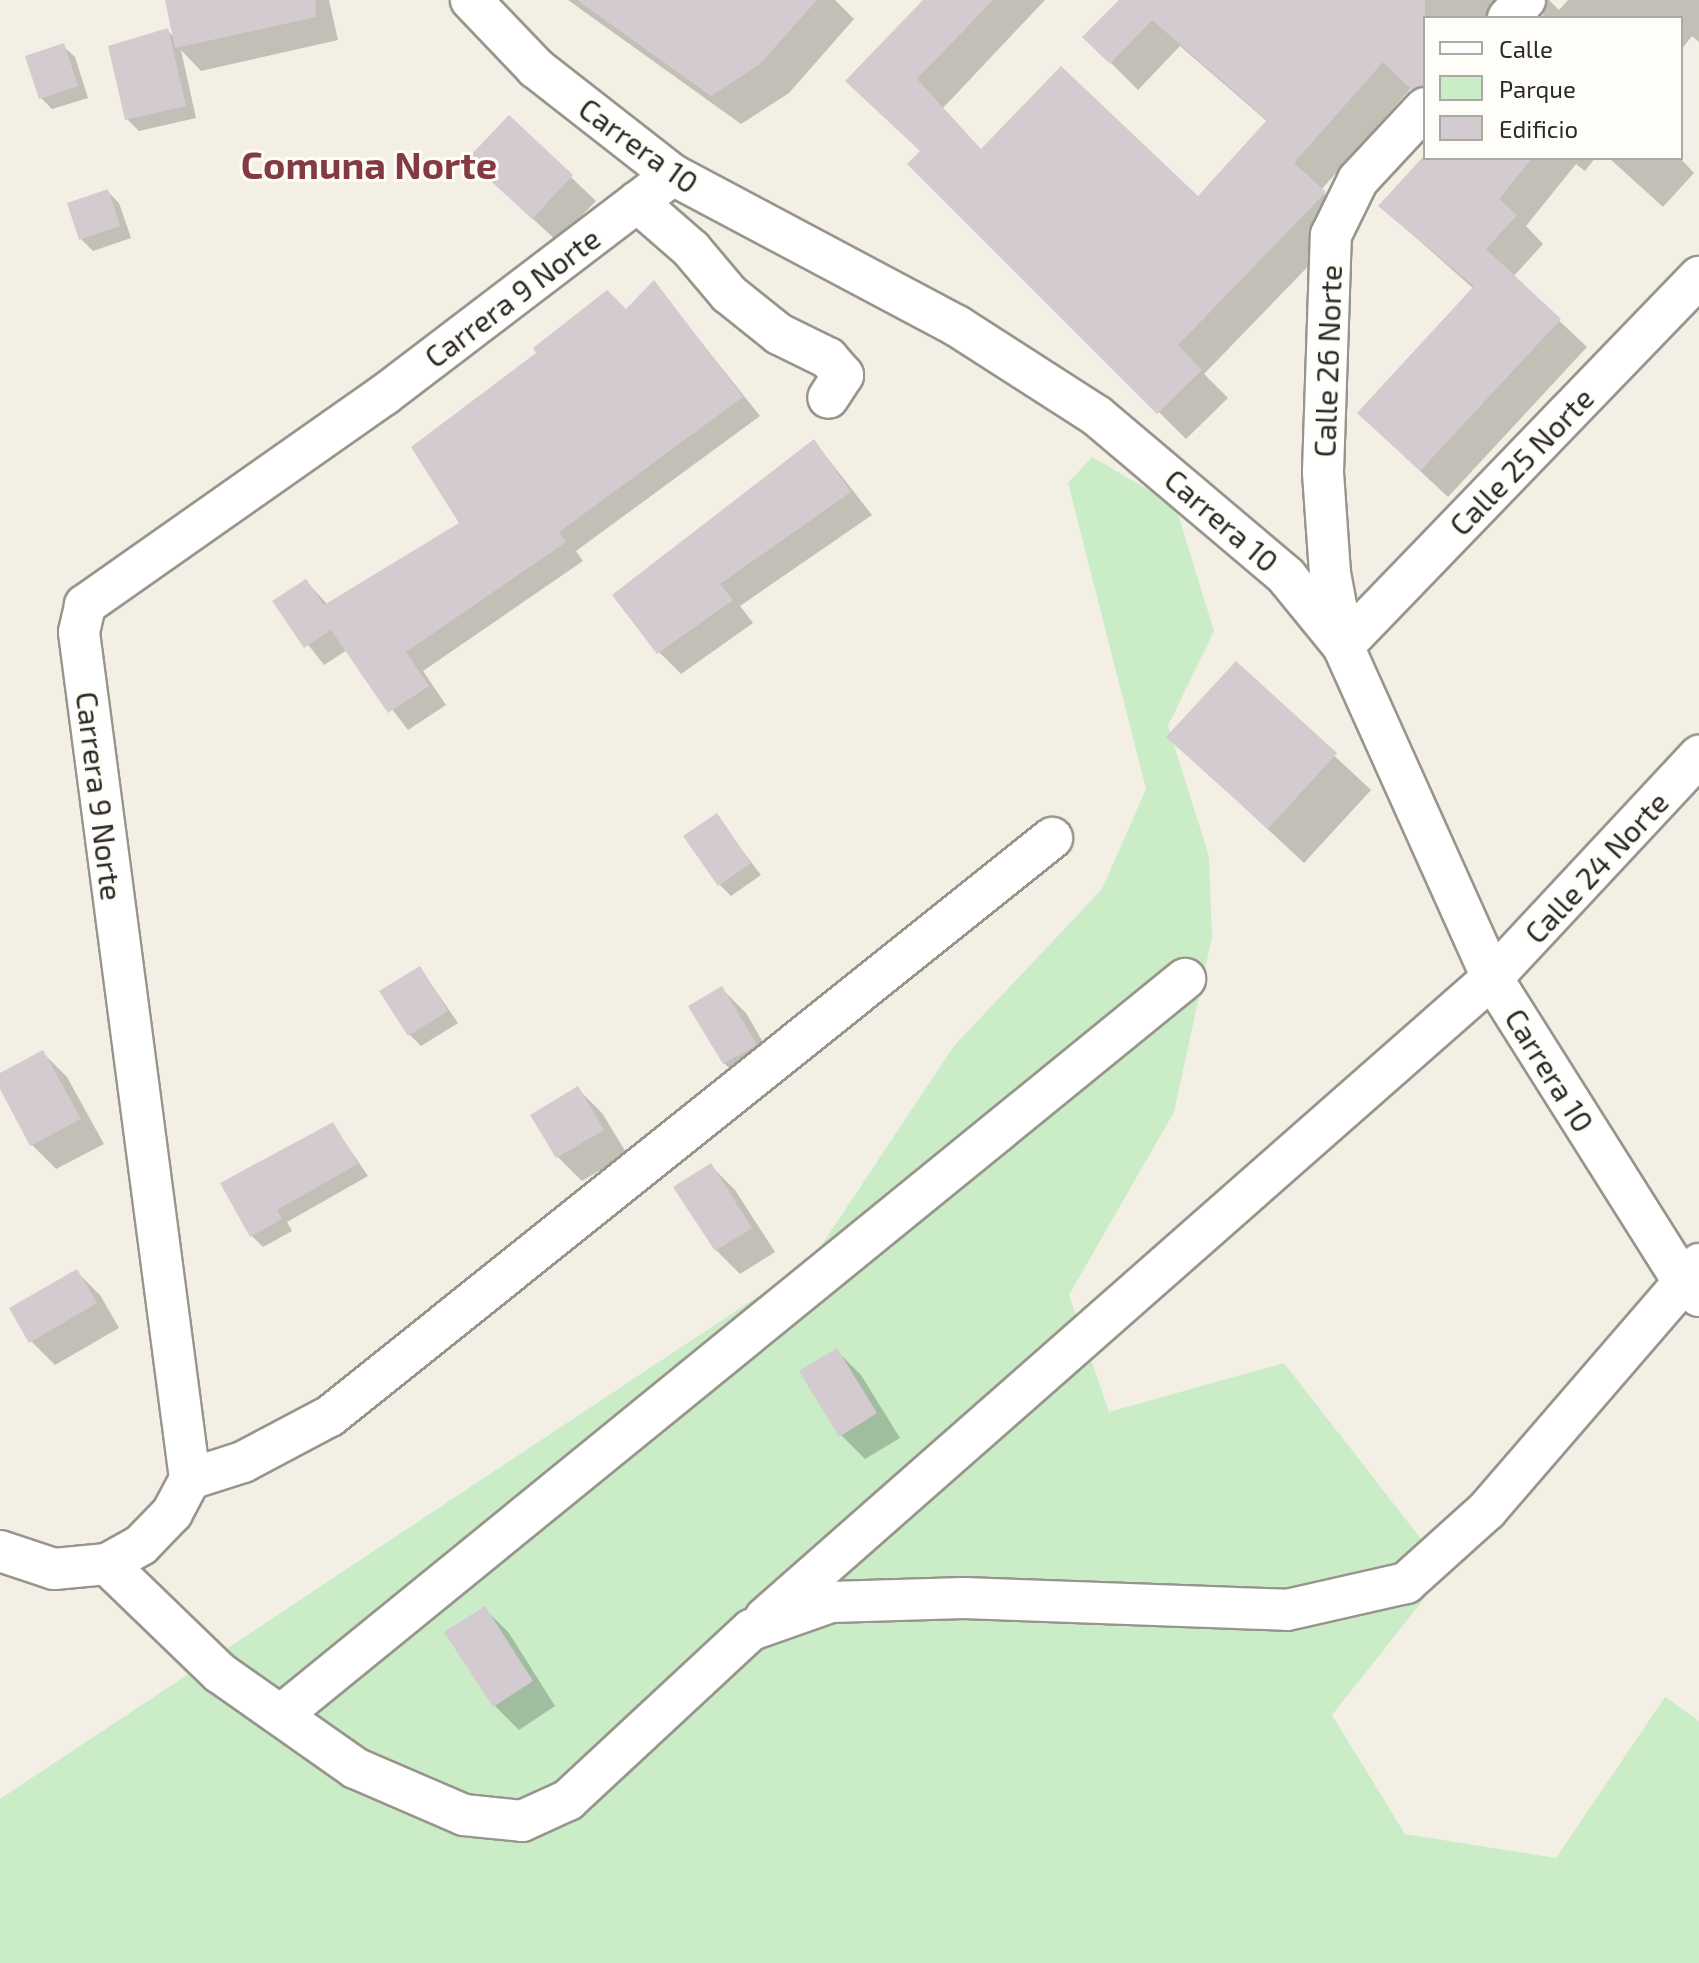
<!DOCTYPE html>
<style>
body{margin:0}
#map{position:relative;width:1699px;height:1963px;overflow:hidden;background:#f3efe5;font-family:"Exo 2",sans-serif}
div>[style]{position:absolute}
.green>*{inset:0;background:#caedc8}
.shadow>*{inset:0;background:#0003}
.building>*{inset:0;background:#d4cbd1}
.roads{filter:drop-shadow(2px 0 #98958c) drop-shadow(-2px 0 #98958c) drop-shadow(0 2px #98958c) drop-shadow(0 -2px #98958c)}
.street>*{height:40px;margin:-20px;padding:0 20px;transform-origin:20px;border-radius:20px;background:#fff}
span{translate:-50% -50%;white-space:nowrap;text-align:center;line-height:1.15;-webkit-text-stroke:6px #fffdf7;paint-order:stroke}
.street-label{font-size:30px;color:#2c2a27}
.district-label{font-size:38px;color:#833a41;font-weight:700}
.legend{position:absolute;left:1423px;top:16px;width:260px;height:144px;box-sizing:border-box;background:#fffdf7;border:2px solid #aba9a4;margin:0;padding:10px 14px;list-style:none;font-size:24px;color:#2c2a27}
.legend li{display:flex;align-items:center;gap:16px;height:40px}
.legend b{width:40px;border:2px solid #aba9a4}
</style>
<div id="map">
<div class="green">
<i style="clip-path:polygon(1092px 457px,1175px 505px,1214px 631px,1168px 726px,1209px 856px,1212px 937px,1174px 1112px,1069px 1295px,1109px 1412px,1284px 1363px,1446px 1571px,1332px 1715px,1405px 1834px,1556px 1858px,1665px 1697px,1699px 1721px,1699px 1963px,0 1963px,0 1799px,811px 1261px,954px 1046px,1102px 889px,1146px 789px,1068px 483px)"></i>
</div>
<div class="shadow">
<i style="clip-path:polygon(167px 0,329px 0,338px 40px,201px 71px,181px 50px,196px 118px,139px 131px,127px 119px,167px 30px,175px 38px)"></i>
<i style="clip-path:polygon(568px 0,835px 0,854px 19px,789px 93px,741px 124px)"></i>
<i style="clip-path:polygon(926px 0,1045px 0,943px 108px,982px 151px,1198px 198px,1268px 122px,1180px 46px,1138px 90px,1085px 37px,1122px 0,1549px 0,1559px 10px,1568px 0,1699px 0,1699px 42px,1692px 36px,1681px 50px,1681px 18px,1542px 18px,1546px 7px,1530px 18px,1425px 18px,1425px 100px,1412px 87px,1321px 190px,1352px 221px,1204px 374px,1228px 398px,1186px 439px,910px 164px,922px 152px,875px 108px)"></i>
<i style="clip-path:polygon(63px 46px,75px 57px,88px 98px,52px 109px,40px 97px)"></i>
<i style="clip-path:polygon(509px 118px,596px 201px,557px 241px,494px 183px)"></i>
<i style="clip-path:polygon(1425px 158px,1595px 158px,1585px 171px,1576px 164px,1526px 226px,1543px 244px,1513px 277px,1587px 347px,1448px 497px,1387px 440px,1474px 289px,1380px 206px)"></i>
<i style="clip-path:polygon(1609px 158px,1680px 158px,1694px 173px,1663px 207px)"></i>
<i style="clip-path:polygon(107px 191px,119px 203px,131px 238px,93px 251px,81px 239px)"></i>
<i style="clip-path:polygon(654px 283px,760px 416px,576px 551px,583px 561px,423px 671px,446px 705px,408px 730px,347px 650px,324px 665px,275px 602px,306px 581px,328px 605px,461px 523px)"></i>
<i style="clip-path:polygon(814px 441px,872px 515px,740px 606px,753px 623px,681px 674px,659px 652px)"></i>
<i style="clip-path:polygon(1236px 664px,1371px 790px,1304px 863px,1169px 737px)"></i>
<i style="clip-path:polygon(716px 816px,761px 875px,731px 896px,719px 884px)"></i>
<i style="clip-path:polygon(420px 968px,458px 1023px,421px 1046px,409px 1034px)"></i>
<i style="clip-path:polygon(722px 989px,746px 1013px,779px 1070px,748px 1087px,724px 1063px)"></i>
<i style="clip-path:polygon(43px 1053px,67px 1077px,104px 1144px,56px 1169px,32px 1145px,0 1085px,0 1076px)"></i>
<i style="clip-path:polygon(578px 1089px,602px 1113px,627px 1154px,582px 1181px,558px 1157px,533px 1116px)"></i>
<i style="clip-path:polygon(333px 1125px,368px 1176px,287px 1222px,292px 1231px,263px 1247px,251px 1235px)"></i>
<i style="clip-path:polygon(711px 1166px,735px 1190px,775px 1252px,740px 1274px,716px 1250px)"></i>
<i style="clip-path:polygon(76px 1271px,100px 1295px,119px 1328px,55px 1365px,31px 1341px)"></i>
<i style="clip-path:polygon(837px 1351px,861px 1375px,900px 1438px,865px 1459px,841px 1435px)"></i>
<i style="clip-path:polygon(485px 1609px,509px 1633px,555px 1706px,519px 1730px,495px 1706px)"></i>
</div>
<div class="building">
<i style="clip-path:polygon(165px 0,315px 0,316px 17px,175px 48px)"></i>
<i style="clip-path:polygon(577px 0,817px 0,760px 64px,711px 96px)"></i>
<i style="clip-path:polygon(923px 0,993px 0,917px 79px,981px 149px,1061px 66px,1198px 196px,1267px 120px,1152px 20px,1110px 64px,1082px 37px,1119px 0,1425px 0,1425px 86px,1412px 90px,1383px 62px,1294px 163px,1326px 192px,1178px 345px,1202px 370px,1157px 414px,907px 164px,920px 151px,845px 81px)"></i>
<i style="clip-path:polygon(168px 28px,186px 106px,125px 120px,108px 46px)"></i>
<i style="clip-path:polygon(64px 43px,78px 86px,39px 99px,25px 56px)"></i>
<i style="clip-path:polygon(509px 115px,573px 175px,532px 219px,467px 159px)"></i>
<i style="clip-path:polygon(1422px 158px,1532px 158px,1499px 199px,1517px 215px,1486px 249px,1561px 319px,1420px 471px,1357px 413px,1474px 286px,1378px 206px)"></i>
<i style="clip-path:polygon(108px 189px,120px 226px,79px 240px,67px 203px)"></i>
<i style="clip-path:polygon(654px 280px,743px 397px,559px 532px,566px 542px,406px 652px,429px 686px,388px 713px,331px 630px,304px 648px,272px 601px,306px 579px,324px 605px,459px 523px,411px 447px,536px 353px,533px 348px,607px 290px,626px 309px)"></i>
<i style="clip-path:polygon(814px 439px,851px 492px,720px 584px,733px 600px,657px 654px,612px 595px)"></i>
<i style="clip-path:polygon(1236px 661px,1337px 753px,1268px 829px,1166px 737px)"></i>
<i style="clip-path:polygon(717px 813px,751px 863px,718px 886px,683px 836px)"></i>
<i style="clip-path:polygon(420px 966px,448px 1011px,408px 1036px,379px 991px)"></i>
<i style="clip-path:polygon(722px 986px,757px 1045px,723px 1064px,688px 1006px)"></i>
<i style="clip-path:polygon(43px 1050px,81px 1119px,30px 1146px,0 1089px,0 1073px)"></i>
<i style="clip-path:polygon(578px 1086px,604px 1130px,556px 1158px,530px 1115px)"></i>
<i style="clip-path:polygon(333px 1122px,358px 1164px,277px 1210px,282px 1219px,250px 1237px,220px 1183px)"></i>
<i style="clip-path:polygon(711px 1163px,752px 1228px,715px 1251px,673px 1187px)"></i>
<i style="clip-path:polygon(77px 1269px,97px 1303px,29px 1343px,9px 1308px)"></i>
<i style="clip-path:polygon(837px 1348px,877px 1413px,839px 1437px,799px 1371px)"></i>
<i style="clip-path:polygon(485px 1606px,533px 1681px,493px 1707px,444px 1632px)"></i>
</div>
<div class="roads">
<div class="street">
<i style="left:471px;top:0;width:94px;rotate:46.3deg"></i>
<i style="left:536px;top:68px;width:174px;rotate:38deg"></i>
<i style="left:673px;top:175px;width:322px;rotate:28deg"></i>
<i style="left:957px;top:326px;width:166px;rotate:32.7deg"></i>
<i style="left:1097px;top:416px;width:248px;rotate:40.2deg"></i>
<i style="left:1286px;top:576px;width:90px;rotate:50.8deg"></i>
<i style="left:1343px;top:646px;width:364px;rotate:65.8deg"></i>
<i style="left:1492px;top:978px;width:358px;rotate:57.8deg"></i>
<i style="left:1683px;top:1281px;width:22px;rotate:43deg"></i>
<i style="left:1508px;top:18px;width:25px;rotate:-47deg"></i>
<i style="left:637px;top:202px;width:72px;rotate:41deg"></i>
<i style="left:691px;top:249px;width:59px;rotate:49.8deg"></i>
<i style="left:729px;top:294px;width:64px;rotate:38.7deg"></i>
<i style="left:779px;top:334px;width:55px;rotate:26.1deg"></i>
<i style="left:828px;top:358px;width:23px;rotate:49deg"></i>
<i style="left:843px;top:375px;width:27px;rotate:123deg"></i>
<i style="left:1343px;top:642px;width:70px;rotate:-100.7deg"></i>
<i style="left:1330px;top:573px;width:101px;rotate:-94deg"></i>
<i style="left:1323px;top:472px;width:237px;rotate:-88.1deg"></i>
<i style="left:1331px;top:235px;width:61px;rotate:-63.9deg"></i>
<i style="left:1358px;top:180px;width:98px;rotate:-47.1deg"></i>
<i style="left:1343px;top:646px;width:513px;rotate:-46.03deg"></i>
<i style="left:190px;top:1479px;width:56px;rotate:-17.8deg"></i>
<i style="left:243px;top:1462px;width:98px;rotate:-27.9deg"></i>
<i style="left:330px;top:1416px;width:925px;rotate:-38.68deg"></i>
<i style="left:0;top:1551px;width:57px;rotate:18.4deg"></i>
<i style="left:54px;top:1569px;width:53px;rotate:-5.4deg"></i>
<i style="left:107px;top:1564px;width:39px;rotate:-29deg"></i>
<i style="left:141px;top:1545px;width:45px;rotate:-45.9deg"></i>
<i style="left:172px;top:1513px;width:38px;rotate:-62deg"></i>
<i style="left:190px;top:1479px;width:854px;rotate:-97.47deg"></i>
<i style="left:79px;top:632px;width:28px;rotate:-77deg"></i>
<i style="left:85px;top:605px;width:365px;rotate:-35.1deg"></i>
<i style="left:384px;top:395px;width:363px;rotate:-37.3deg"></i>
<i style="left:107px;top:1564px;width:157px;rotate:44deg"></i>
<i style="left:220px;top:1673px;width:165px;rotate:35.1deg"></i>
<i style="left:355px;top:1768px;width:119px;rotate:23.3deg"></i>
<i style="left:464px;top:1815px;width:58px;rotate:5.9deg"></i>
<i style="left:522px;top:1821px;width:51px;rotate:-24.5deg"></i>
<i style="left:568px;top:1800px;width:250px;rotate:-42.9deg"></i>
<i style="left:751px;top:1630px;width:85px;rotate:-19.3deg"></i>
<i style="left:831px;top:1602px;width:133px;rotate:-1.7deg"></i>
<i style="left:964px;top:1598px;width:323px;rotate:2.1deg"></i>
<i style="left:1287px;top:1610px;width:122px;rotate:-12.8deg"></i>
<i style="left:1406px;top:1583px;width:109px;rotate:-42deg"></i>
<i style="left:1487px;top:1510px;width:325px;rotate:-49.2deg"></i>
<i style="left:765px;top:1618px;width:969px;rotate:-41.36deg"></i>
<i style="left:1492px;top:978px;width:304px;rotate:-47deg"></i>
<i style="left:281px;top:1715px;width:1166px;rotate:-39.15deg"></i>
</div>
</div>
<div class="street-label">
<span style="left:639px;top:145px;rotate:36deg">Carrera 10</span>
<span style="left:512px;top:297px;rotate:-37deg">Carrera 9 Norte</span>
<span style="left:1327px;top:361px;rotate:-88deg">Calle 26 Norte</span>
<span style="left:1521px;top:461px;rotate:-46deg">Calle 25 Norte</span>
<span style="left:1222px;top:520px;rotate:41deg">Carrera 10</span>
<span style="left:100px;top:796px;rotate:83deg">Carrera 9 Norte</span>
<span style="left:1596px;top:867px;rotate:-47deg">Calle 24 Norte</span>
<span style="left:1550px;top:1070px;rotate:58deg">Carrera 10</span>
</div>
<div class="district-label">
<span style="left:369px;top:165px">Comuna Norte</span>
</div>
<ul class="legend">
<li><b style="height:10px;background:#fff"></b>Calle</li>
<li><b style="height:22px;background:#caedc8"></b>Parque</li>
<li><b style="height:22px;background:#d4cbd1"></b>Edificio</li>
</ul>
</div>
